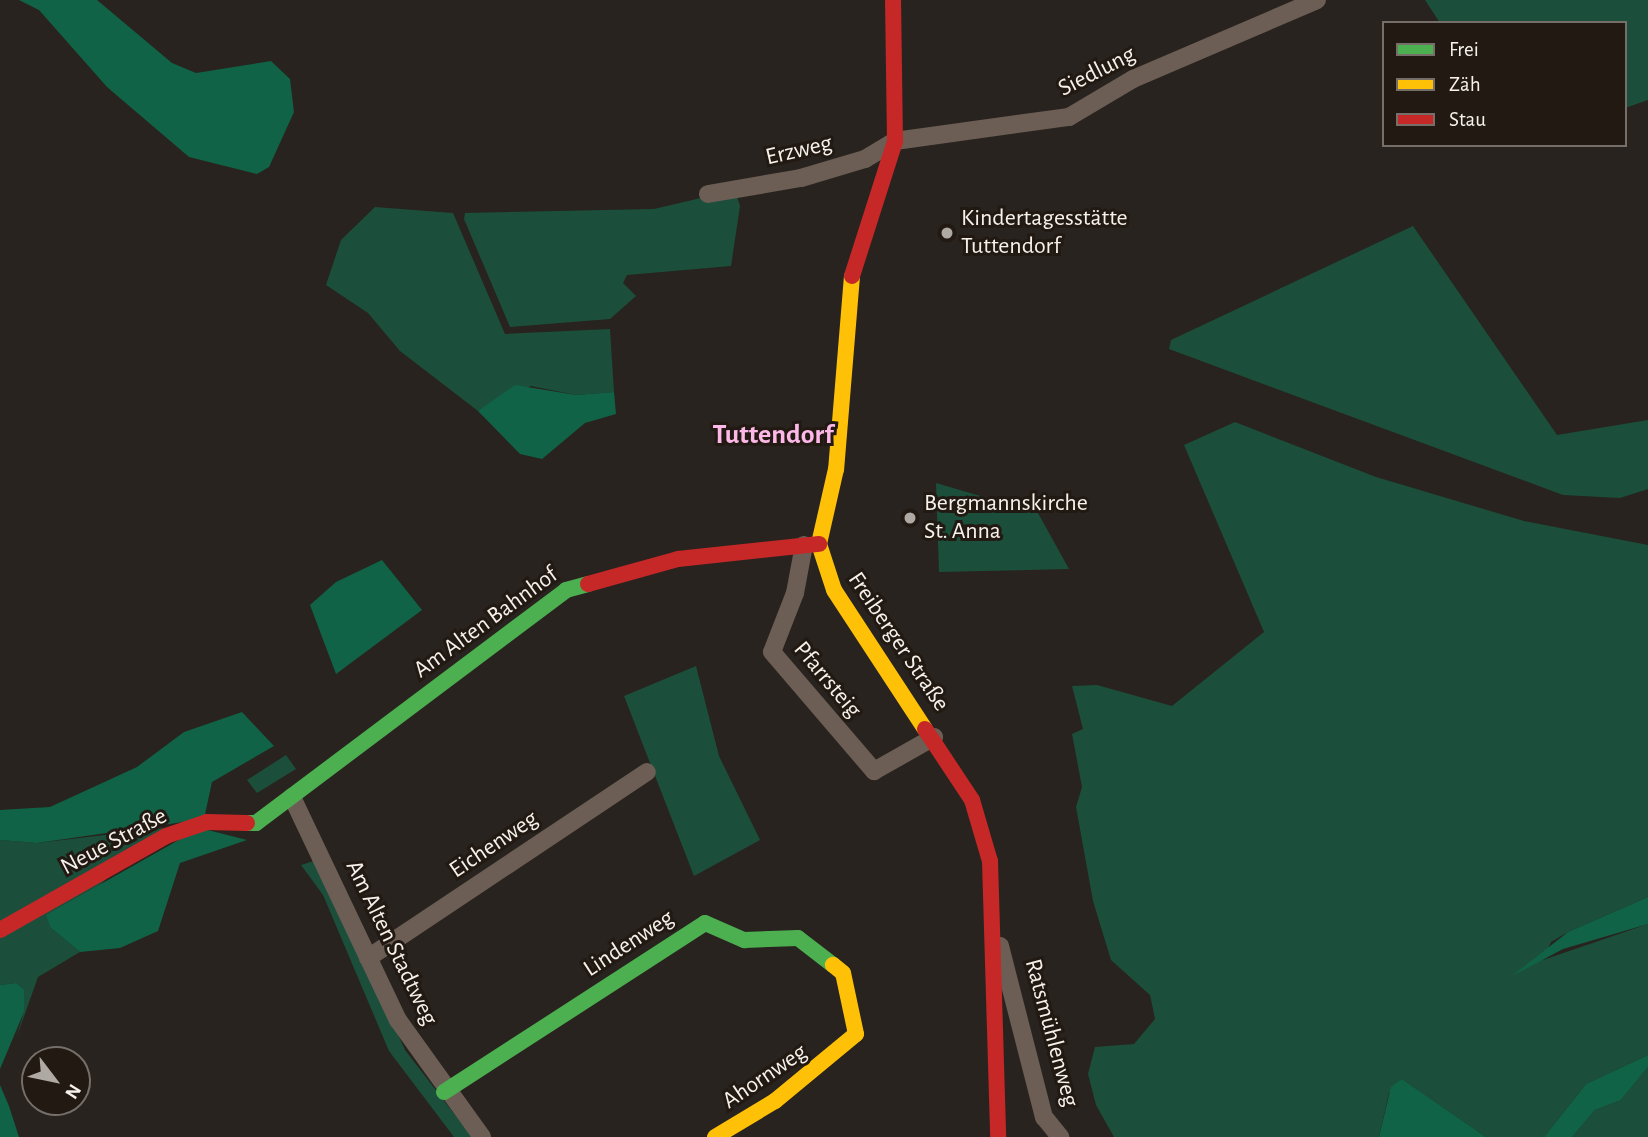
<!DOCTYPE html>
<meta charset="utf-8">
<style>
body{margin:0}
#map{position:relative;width:1648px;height:1137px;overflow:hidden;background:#28231e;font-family:"Alegreya Sans",sans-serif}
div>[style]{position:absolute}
.green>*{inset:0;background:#1b4f3b}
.forest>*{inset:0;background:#106347}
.street>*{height:18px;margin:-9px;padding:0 9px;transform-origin:9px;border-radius:9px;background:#6c5e54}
.fast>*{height:16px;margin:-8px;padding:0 8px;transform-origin:8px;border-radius:8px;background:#4caf50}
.slow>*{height:16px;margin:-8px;padding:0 8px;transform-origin:8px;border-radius:8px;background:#ffc107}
.jam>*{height:16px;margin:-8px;padding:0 8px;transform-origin:8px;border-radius:8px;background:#c62828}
.dots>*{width:19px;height:19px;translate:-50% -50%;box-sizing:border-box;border:4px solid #211912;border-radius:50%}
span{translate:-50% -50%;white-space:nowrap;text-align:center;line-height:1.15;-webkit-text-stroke:6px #211912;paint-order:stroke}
.street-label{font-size:24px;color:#f6f1eb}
.poi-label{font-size:24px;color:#f6f1eb}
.left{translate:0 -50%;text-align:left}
.quarter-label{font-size:28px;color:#fdb8e8;font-weight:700}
.legend{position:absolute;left:1382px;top:21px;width:245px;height:126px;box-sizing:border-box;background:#211912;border:2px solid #766f69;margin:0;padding:9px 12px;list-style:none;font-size:21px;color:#f6f1eb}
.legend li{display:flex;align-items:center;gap:14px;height:35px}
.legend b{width:35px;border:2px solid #766f69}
.north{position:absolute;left:21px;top:1046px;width:70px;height:70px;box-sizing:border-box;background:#211912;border:2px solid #766f69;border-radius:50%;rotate:122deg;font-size:19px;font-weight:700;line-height:28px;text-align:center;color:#f6f1eb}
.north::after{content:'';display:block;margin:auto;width:24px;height:32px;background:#aea9a3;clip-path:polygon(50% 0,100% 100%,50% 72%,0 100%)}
</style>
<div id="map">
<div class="green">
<i style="clip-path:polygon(1425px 0,1648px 0,1648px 100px,1625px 108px,1625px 23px,1440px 23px)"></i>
<i style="clip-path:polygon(735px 190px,740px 206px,731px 266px,627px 275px,623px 283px,636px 296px,610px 319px,510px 327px,464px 219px,465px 213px,654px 209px)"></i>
<i style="clip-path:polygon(375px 207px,453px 213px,505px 334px,610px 329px,614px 392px,576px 395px,531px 386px,478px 411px,400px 351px,368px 313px,326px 285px,341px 240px)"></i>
<i style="clip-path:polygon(1413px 226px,1557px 435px,1648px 420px,1648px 489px,1620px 498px,1563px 495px,1169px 349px,1171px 340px)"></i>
<i style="clip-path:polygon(1235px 422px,1376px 477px,1524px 521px,1648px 545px,1648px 897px,1568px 932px,1551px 942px,1543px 960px,1648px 924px,1648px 1055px,1586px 1084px,1544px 1137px,1486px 1137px,1402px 1079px,1389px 1093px,1379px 1137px,1114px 1137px,1096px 1105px,1088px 1074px,1095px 1047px,1134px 1044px,1155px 1019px,1150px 995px,1111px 960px,1093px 901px,1076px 807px,1082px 787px,1072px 734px,1083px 729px,1072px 686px,1097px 685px,1172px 706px,1264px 632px,1184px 445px)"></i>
<i style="clip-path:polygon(936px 483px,1038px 513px,1069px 569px,939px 572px)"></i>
<i style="clip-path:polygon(696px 666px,719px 756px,760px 840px,694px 876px,624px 696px)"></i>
<i style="clip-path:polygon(286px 755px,296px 769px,257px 793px,247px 780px)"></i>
<i style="clip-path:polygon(164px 828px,51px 928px,80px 952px,38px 977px,16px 1039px,24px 1012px,16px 983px,0 985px,0 840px,37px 843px)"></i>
<i style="clip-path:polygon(317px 860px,405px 1050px,472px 1137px,454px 1137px,389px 1051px,323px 895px,301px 865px)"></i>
<i style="clip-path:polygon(1648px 1067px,1648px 1137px,1572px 1137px,1595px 1110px,1621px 1100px)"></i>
</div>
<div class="forest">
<i style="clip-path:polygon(19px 0,97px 0,172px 63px,196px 73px,271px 61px,290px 79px,294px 112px,269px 167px,257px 174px,189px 157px,107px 87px,39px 10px)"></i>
<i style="clip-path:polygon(515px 385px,576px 395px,614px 392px,616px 414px,585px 423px,542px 459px,520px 454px,478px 411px)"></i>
<i style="clip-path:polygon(382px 560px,422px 610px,336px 674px,310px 605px,336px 582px)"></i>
<i style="clip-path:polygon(242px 712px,274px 746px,212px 782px,204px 819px,37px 843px,0 840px,0 810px,50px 807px,137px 767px,184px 732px)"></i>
<i style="clip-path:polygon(200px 828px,247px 840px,180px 863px,158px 931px,120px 948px,80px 952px,51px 928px,46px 915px)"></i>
<i style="clip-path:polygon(1648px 897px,1648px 924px,1563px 949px,1512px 976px,1568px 932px)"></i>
<i style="clip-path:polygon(16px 983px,24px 990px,24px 1012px,0 1069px,0 985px)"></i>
<i style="clip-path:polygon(1648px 1055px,1648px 1067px,1621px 1100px,1595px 1110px,1572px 1137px,1544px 1137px,1586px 1084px)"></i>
<i style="clip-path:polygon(1402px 1079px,1486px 1137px,1379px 1137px,1391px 1087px)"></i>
<i style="clip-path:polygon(0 1085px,9px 1106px,19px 1137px,0 1137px)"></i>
</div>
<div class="street">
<i style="left:708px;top:194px;width:94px;rotate:-9.8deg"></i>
<i style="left:801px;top:178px;width:67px;rotate:-16.5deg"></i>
<i style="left:865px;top:159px;width:35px;rotate:-31deg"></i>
<i style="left:895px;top:141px;width:176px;rotate:-7.9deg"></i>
<i style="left:1069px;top:117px;width:74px;rotate:-30.7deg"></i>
<i style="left:1133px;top:79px;width:200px;rotate:-23.2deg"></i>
<i style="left:804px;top:545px;width:49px;rotate:100.6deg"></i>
<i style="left:795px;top:593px;width:63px;rotate:111.3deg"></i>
<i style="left:772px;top:652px;width:157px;rotate:49.4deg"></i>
<i style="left:874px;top:771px;width:69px;rotate:-29.5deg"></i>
<i style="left:292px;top:797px;width:247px;rotate:64.6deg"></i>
<i style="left:398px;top:1020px;width:144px;rotate:54.3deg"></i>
<i style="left:1000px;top:946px;width:177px;rotate:75.6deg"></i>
<i style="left:1044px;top:1117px;width:26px;rotate:51deg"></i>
<i style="left:368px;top:958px;width:335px;rotate:-33.7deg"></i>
</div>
<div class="fast">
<i style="left:247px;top:823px;width:9px"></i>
<i style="left:256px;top:823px;width:388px;rotate:-36.9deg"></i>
<i style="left:566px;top:590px;width:23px;rotate:-15deg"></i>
<i style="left:444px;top:1092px;width:311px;rotate:-32.9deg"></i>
<i style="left:705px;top:923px;width:43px;rotate:23.6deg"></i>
<i style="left:744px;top:940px;width:54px;rotate:-2.1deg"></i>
<i style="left:798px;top:938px;width:44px;rotate:37.6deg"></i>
</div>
<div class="slow">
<i style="left:852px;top:276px;width:194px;rotate:94.7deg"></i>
<i style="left:836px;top:469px;width:77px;rotate:102.8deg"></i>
<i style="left:819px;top:544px;width:48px;rotate:71.9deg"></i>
<i style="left:834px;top:590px;width:166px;rotate:56.8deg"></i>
<i style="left:715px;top:1137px;width:70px;rotate:-31deg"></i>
<i style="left:775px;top:1101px;width:105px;rotate:-39.6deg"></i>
<i style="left:856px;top:1034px;width:62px;rotate:-102deg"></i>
<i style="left:843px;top:973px;width:13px;rotate:-141deg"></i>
</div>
<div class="jam">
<i style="left:852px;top:276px;width:142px;rotate:-72.3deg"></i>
<i style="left:895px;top:141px;width:141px;rotate:-90.8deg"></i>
<i style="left:588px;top:584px;width:93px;rotate:-15.5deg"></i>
<i style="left:678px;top:559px;width:142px;rotate:-6.1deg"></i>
<i style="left:925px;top:729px;width:85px;rotate:56.5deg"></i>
<i style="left:972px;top:800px;width:64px;rotate:73.6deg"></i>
<i style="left:990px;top:861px;width:276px;rotate:88.3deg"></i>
<i style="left:0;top:930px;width:191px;rotate:-29.5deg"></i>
<i style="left:166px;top:836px;width:43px;rotate:-18.9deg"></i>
<i style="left:207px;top:822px;width:40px;rotate:1.4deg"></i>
</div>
<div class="dots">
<i style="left:947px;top:233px;background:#aea9a3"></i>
<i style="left:910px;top:518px;background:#aea9a3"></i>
</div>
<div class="street-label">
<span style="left:1097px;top:72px;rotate:-27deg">Siedlung</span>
<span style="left:799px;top:151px;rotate:-13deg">Erzweg</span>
<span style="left:486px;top:623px;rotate:-36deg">Am Alten Bahnhof</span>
<span style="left:898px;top:642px;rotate:56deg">Freiberger Straße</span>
<span style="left:827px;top:680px;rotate:50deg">Pfarrsteig</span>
<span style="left:114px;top:842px;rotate:-28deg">Neue Straße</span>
<span style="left:494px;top:845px;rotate:-34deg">Eichenweg</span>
<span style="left:391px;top:943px;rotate:64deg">Am Alten Stadtweg</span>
<span style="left:629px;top:944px;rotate:-33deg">Lindenweg</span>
<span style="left:1051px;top:1033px;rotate:75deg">Ratsmühlenweg</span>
<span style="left:765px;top:1077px;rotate:-34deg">Ahornweg</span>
</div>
<div class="poi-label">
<span class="left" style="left:961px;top:233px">Kindertagesstätte<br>Tuttendorf</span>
<span class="left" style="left:924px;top:518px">Bergmannskirche<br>St. Anna</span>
</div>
<div class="quarter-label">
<span style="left:773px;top:435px">Tuttendorf</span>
</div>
<ul class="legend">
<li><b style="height:9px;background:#4caf50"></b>Frei</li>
<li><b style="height:9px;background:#ffc107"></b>Zäh</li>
<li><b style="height:9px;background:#c62828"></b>Stau</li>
</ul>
<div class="north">N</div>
</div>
